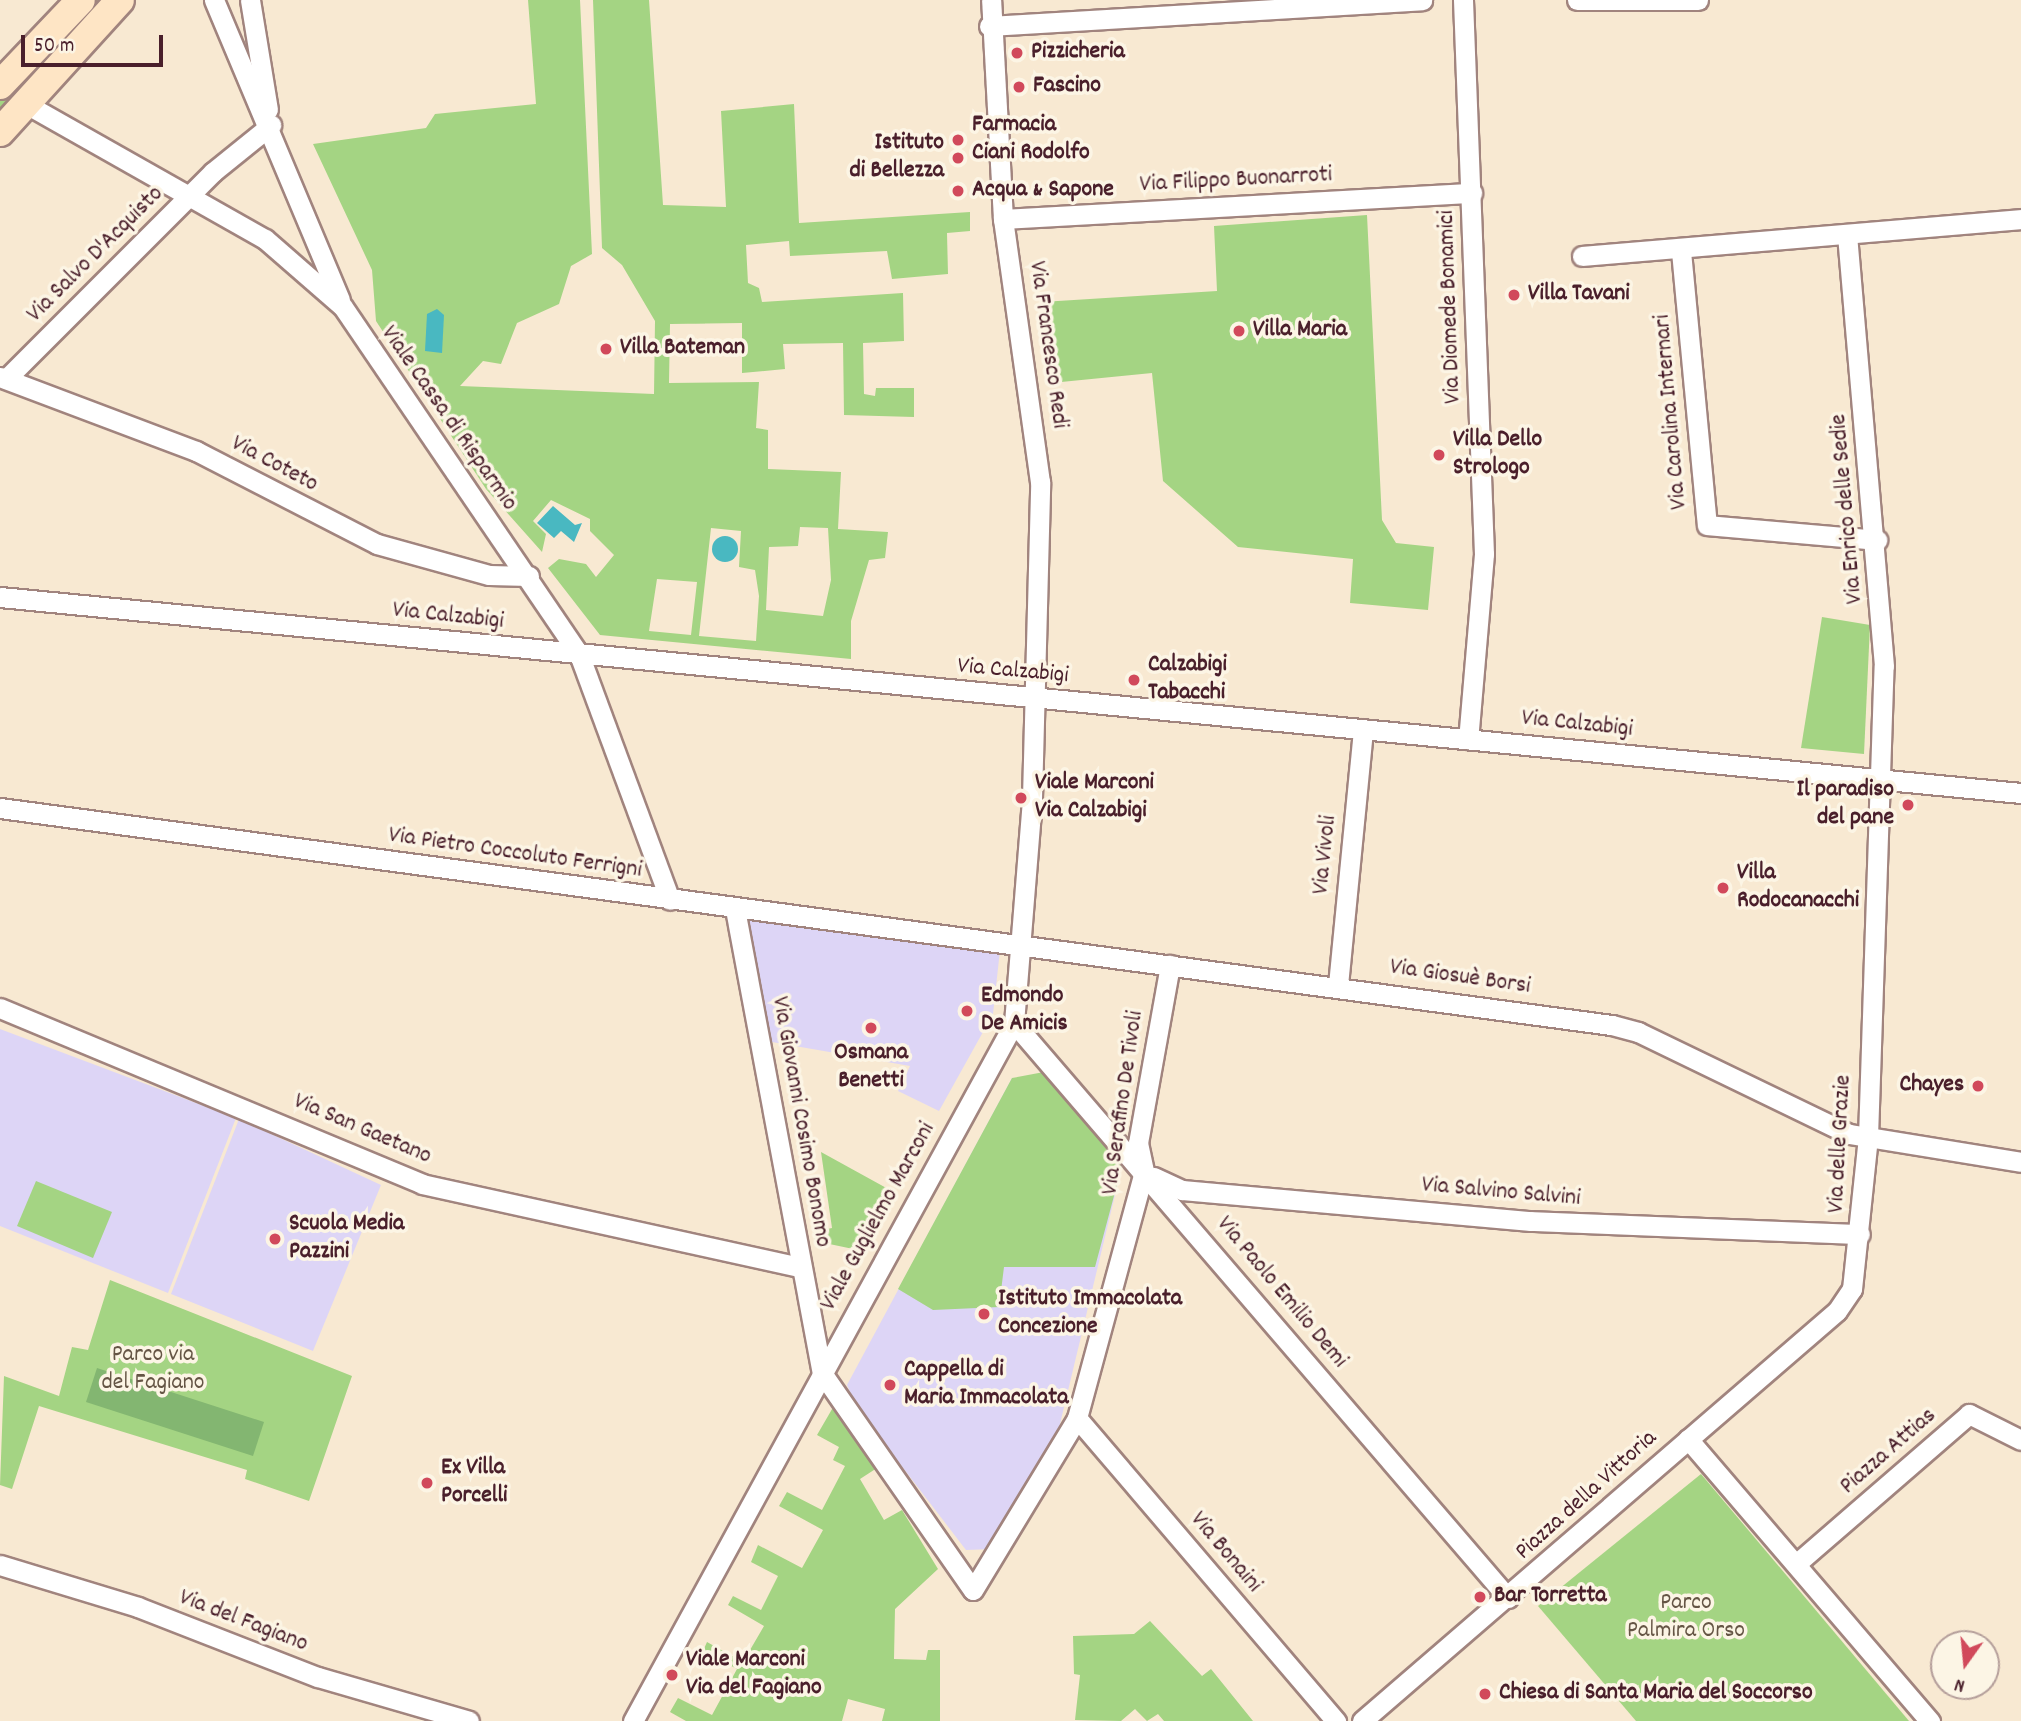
<!DOCTYPE html>
<meta charset="utf-8">
<style>
body{margin:0}
#map{position:relative;width:2021px;height:1721px;overflow:hidden;background:#f8e9d2;font-family:Dekko,sans-serif}
div>[style]{position:absolute}
.built>*{inset:0;background:#ddd5f6}
.green>*{inset:0;background:#a4d483}
.forest>*{inset:0;background:#83b671}
.water>*{inset:0;background:#49b8c1}
.round{border-radius:50%}
.roads{filter:drop-shadow(2px 0 #a1847e) drop-shadow(-2px 0 #a1847e) drop-shadow(0 2px #a1847e) drop-shadow(0 -2px #a1847e)}
.minor>*{height:19px;margin:-9.5px;padding:0 9.5px;transform-origin:9.5px;border-radius:9.5px;background:#fff}
.secondary>*{height:28px;margin:-14px;padding:0 14px;transform-origin:14px;border-radius:14px;background:#fee5c5}
.dots>*{width:19px;height:19px;translate:-50% -50%;box-sizing:border-box;border:4px solid #fcf5e5;border-radius:50%}
span{translate:-50% -50%;white-space:nowrap;text-align:center;line-height:1.15;-webkit-text-stroke:7px #fcf5e5;paint-order:stroke}
.poi-label{font-size:24px;color:#4a1f2b;font-weight:700}
.left{translate:0 -50%;text-align:left}
.right{translate:-100% -50%;text-align:right}
.street-label{font-size:24px;color:#4a1f2b}
.park-label{font-size:24px;color:#655545}
.north{position:absolute;left:1930px;top:1630px;width:70px;height:70px;box-sizing:border-box;background:#fcf5e5;border:2px solid #b59f9b;border-radius:50%;rotate:195deg;font-size:19px;font-weight:700;line-height:28px;text-align:center;color:#4a1f2b}
.north::after{content:'';display:block;margin:auto;width:24px;height:32px;background:#d1495b;clip-path:polygon(50% 0,100% 100%,50% 72%,0 100%)}
.scale{position:absolute;left:21px;top:35px;width:142px;height:32px;box-sizing:border-box;border:4px solid #4a1f2b;border-top:0;padding-left:9px;font-size:21px;line-height:24px;white-space:nowrap;color:#4a1f2b;-webkit-text-stroke:5px #fcf5e5;paint-order:stroke}
</style>
<div id="map">
<div class="built">
<i style="clip-path:polygon(747px 916px,1000px 950px,993px 1014px,939px 1111px,898px 1091px,910px 1066px,772px 1042px)"></i>
<i style="clip-path:polygon(0 1029px,236px 1118px,168px 1293px,0 1226px)"></i>
<i style="clip-path:polygon(1012px 1078px,1122px 1166px,1053px 1453px,993px 1549px,966px 1550px,857px 1408px,847px 1385px)"></i>
<i style="clip-path:polygon(239px 1119px,381px 1185px,313px 1351px,171px 1294px)"></i>
</div>
<div class="green">
<i style="clip-path:polygon(93px 0,105px 0,0 112px,0 97px)"></i>
<i style="clip-path:polygon(evenodd,528px 0,580px 0,592px 254px,571px 266px,559px 304px,517px 323px,501px 364px,483px 361px,460px 386px,654px 394px,655px 321px,622px 265px,602px 248px,593px 0,649px 0,663px 205px,726px 207px,721px 111px,794px 104px,799px 223px,970px 212px,970px 231px,947px 233px,948px 274px,892px 279px,887px 251px,790px 256px,789px 241px,746px 245px,748px 283px,759px 288px,762px 302px,903px 293px,904px 341px,863px 343px,864px 394px,875px 396px,876px 388px,914px 388px,914px 417px,844px 415px,843px 343px,783px 344px,785px 369px,742px 373px,742px 323px,670px 324px,669px 383px,759px 382px,756px 428px,768px 430px,768px 469px,841px 472px,838px 529px,888px 532px,885px 558px,869px 560px,851px 621px,851px 659px,600px 635px,548px 568px,559px 559px,586px 564px,596px 577px,614px 555px,590px 531px,590px 519px,551px 500px,533px 521px,546px 534px,542px 552px,486px 489px,376px 321px,372px 270px,313px 144px,426px 128px,435px 114px,536px 104px,528px 0,800px 527px,828px 528px,831px 580px,823px 616px,766px 610px,769px 547px,798px 546px,800px 527px,528px 0,711px 528px,741px 531px,739px 567px,755px 570px,759px 596px,756px 641px,699px 636px,711px 528px,528px 0,657px 579px,697px 582px,691px 635px,649px 631px,657px 579px)"></i>
<i style="clip-path:polygon(1367px 215px,1382px 520px,1396px 543px,1434px 547px,1428px 610px,1350px 603px,1353px 559px,1238px 547px,1163px 481px,1152px 373px,1051px 383px,1042px 302px,1217px 291px,1214px 226px)"></i>
<i style="clip-path:polygon(1822px 617px,1870px 625px,1864px 754px,1801px 748px)"></i>
<i style="clip-path:polygon(1044px 1072px,1122px 1166px,1095px 1267px,1004px 1267px,999px 1307px,933px 1310px,898px 1289px,1012px 1078px)"></i>
<i style="clip-path:polygon(821px 1152px,890px 1190px,858px 1250px,815px 1241px,813px 1232px,832px 1228px)"></i>
<i style="clip-path:polygon(36px 1181px,112px 1212px,93px 1258px,17px 1226px)"></i>
<i style="clip-path:polygon(110px 1280px,352px 1376px,309px 1501px,245px 1479px,247px 1470px,39px 1406px,12px 1489px,0 1485px,4px 1376px,59px 1396px,72px 1347px,88px 1350px)"></i>
<i style="clip-path:polygon(835px 1404px,877px 1468px,860px 1479px,884px 1520px,902px 1510px,938px 1569px,895px 1609px,894px 1659px,926px 1660px,928px 1650px,940px 1650px,940px 1721px,882px 1721px,885px 1709px,848px 1699px,842px 1721px,686px 1721px,670px 1712px,678px 1698px,712px 1715px,737px 1669px,703px 1651px,707px 1642px,743px 1662px,764px 1626px,728px 1605px,733px 1596px,761px 1610px,778px 1576px,751px 1562px,758px 1545px,802px 1568px,823px 1530px,779px 1506px,787px 1492px,822px 1510px,845px 1466px,833px 1460px,839px 1447px,817px 1435px)"></i>
<i style="clip-path:polygon(1701px 1474px,1835px 1633px,1909px 1721px,1636px 1721px,1538px 1606px)"></i>
<i style="clip-path:polygon(1150px 1621px,1202px 1676px,1211px 1669px,1253px 1721px,1164px 1721px,1158px 1714px,1147px 1721px,1135px 1709px,1121px 1721px,1075px 1720px,1080px 1675px,1074px 1674px,1073px 1636px,1134px 1634px)"></i>
</div>
<div class="forest">
<i style="clip-path:polygon(97px 1368px,264px 1422px,253px 1456px,86px 1402px)"></i>
</div>
<div class="water">
<i style="clip-path:polygon(437px 309px,444px 315px,442px 353px,425px 351px,427px 314px)"></i>
<i style="clip-path:polygon(553px 506px,575px 525px,582px 523px,574px 542px,561px 531px,554px 538px,537px 523px)"></i>
<i class="round" style="left:712px;top:536px;width:26px;height:26px"></i>
</div>
<div class="roads">
<div class="minor">
<i style="left:214px;top:0;width:325px;rotate:67.2deg"></i>
<i style="left:250px;top:0;width:111px;rotate:80.7deg"></i>
<i style="left:1463px;top:0;width:554px;rotate:87.83deg"></i>
<i style="left:1484px;top:554px;width:186px;rotate:94.9deg"></i>
<i style="left:1577px;top:0;width:121px"></i>
<i style="left:989px;top:26px;width:434px;rotate:-3.4deg"></i>
<i style="left:26px;top:104px;width:274px;rotate:29.5deg"></i>
<i style="left:265px;top:239px;width:103px;rotate:41.1deg"></i>
<i style="left:343px;top:307px;width:420px;rotate:55.8deg"></i>
<i style="left:579px;top:654px;width:262px;rotate:69.7deg"></i>
<i style="left:1003px;top:219px;width:470px;rotate:-3.2deg"></i>
<i style="left:1681px;top:251px;width:275px;rotate:84.6deg"></i>
<i style="left:1707px;top:525px;width:171px;rotate:5deg"></i>
<i style="left:1582px;top:256px;width:441px;rotate:-4.8deg"></i>
<i style="left:0;top:377px;width:210px;rotate:20.7deg"></i>
<i style="left:196px;top:451px;width:203px;rotate:27.2deg"></i>
<i style="left:377px;top:544px;width:116px;rotate:15.5deg"></i>
<i style="left:489px;top:575px;width:40px;rotate:1.4deg"></i>
<i style="left:6px;top:379px;width:293px;rotate:-45deg"></i>
<i style="left:213px;top:172px;width:75px;rotate:-39deg"></i>
<i style="left:0;top:597px;width:2030px;rotate:5.54deg"></i>
<i style="left:0;top:808px;width:1627px;rotate:7.67deg"></i>
<i style="left:1612px;top:1025px;width:27px;rotate:15deg"></i>
<i style="left:1638px;top:1032px;width:234px;rotate:25.8deg"></i>
<i style="left:1849px;top:1134px;width:174px;rotate:9.2deg"></i>
<i style="left:735px;top:909px;width:472px;rotate:79.4deg"></i>
<i style="left:822px;top:1373px;width:264px;rotate:55.2deg"></i>
<i style="left:973px;top:1590px;width:201px;rotate:-58.8deg"></i>
<i style="left:1077px;top:1418px;width:256px;rotate:-74.8deg"></i>
<i style="left:1144px;top:1171px;width:29px;rotate:-102deg"></i>
<i style="left:1138px;top:1143px;width:181px;rotate:-79.8deg"></i>
<i style="left:1338px;top:985px;width:257px;rotate:-84.4deg"></i>
<i style="left:0;top:1008px;width:457px;rotate:22.6deg"></i>
<i style="left:422px;top:1184px;width:388px;rotate:12.4deg"></i>
<i style="left:1014px;top:1023px;width:758px;rotate:49.33deg"></i>
<i style="left:1154px;top:1177px;width:31px;rotate:25deg"></i>
<i style="left:1182px;top:1190px;width:350px;rotate:5.1deg"></i>
<i style="left:1531px;top:1221px;width:329px;rotate:2.3deg"></i>
<i style="left:1077px;top:1418px;width:399px;rotate:49.5deg"></i>
<i style="left:1688px;top:1439px;width:372px;rotate:49.4deg"></i>
<i style="left:1796px;top:1564px;width:229px;rotate:-40.9deg"></i>
<i style="left:1969px;top:1414px;width:58px;rotate:26.6deg"></i>
<i style="left:0;top:1565px;width:144px;rotate:16.9deg"></i>
<i style="left:138px;top:1607px;width:193px;rotate:21.3deg"></i>
<i style="left:318px;top:1677px;width:157px;rotate:16.2deg"></i>
<i style="left:633px;top:1721px;width:795px;rotate:-61.37deg"></i>
<i style="left:1014px;top:1023px;width:226px;rotate:-85.4deg"></i>
<i style="left:1032px;top:798px;width:316px;rotate:-88.5deg"></i>
<i style="left:1040px;top:482px;width:266px;rotate:-98deg"></i>
<i style="left:1003px;top:219px;width:219px;rotate:-93.1deg"></i>
<i style="left:1362px;top:1721px;width:627px;rotate:-40.8deg"></i>
<i style="left:1837px;top:1311px;width:27px;rotate:-56deg"></i>
<i style="left:1852px;top:1289px;width:153px;rotate:-84deg"></i>
<i style="left:1868px;top:1137px;width:471px;rotate:-88.1deg"></i>
<i style="left:1884px;top:666px;width:433px;rotate:-94.9deg"></i>
</div>
<div class="secondary">
<i style="left:0;top:85px;width:117px;rotate:-46.4deg"></i>
<i style="left:0;top:132px;width:178px;rotate:-47.7deg"></i>
</div>
</div>
<div class="dots">
<i style="left:1017px;top:53px;background:#d1495b"></i>
<i style="left:1019px;top:87px;background:#d1495b"></i>
<i style="left:958px;top:140px;background:#d1495b"></i>
<i style="left:958px;top:158px;background:#d1495b"></i>
<i style="left:958px;top:191px;background:#d1495b"></i>
<i style="left:1514px;top:295px;background:#d1495b"></i>
<i style="left:1239px;top:331px;background:#d1495b"></i>
<i style="left:606px;top:349px;background:#d1495b"></i>
<i style="left:1439px;top:455px;background:#d1495b"></i>
<i style="left:1134px;top:680px;background:#d1495b"></i>
<i style="left:1021px;top:798px;background:#d1495b"></i>
<i style="left:1908px;top:805px;background:#d1495b"></i>
<i style="left:1723px;top:888px;background:#d1495b"></i>
<i style="left:967px;top:1011px;background:#d1495b"></i>
<i style="left:871px;top:1028px;background:#d1495b"></i>
<i style="left:1978px;top:1086px;background:#d1495b"></i>
<i style="left:275px;top:1239px;background:#d1495b"></i>
<i style="left:984px;top:1314px;background:#d1495b"></i>
<i style="left:890px;top:1385px;background:#d1495b"></i>
<i style="left:427px;top:1483px;background:#d1495b"></i>
<i style="left:1480px;top:1597px;background:#d1495b"></i>
<i style="left:672px;top:1675px;background:#d1495b"></i>
<i style="left:1485px;top:1694px;background:#d1495b"></i>
</div>
<div class="poi-label">
<span class="left" style="left:1031px;top:53px">Pizzicheria</span>
<span class="left" style="left:1033px;top:87px">Fascino</span>
<span class="left" style="left:972px;top:140px">Farmacia<br>Ciani Rodolfo</span>
<span class="right" style="left:944px;top:158px">Istituto<br>di Bellezza</span>
<span class="left" style="left:972px;top:191px">Acqua &amp; Sapone</span>
<span class="left" style="left:1528px;top:295px">Villa Tavani</span>
<span class="left" style="left:1253px;top:331px">Villa Maria</span>
<span class="left" style="left:620px;top:349px">Villa Bateman</span>
<span class="left" style="left:1453px;top:455px">Villa Dello<br>Strologo</span>
<span class="left" style="left:1148px;top:680px">Calzabigi<br>Tabacchi</span>
<span class="left" style="left:1035px;top:798px">Viale Marconi<br>Via Calzabigi</span>
<span class="right" style="left:1894px;top:805px">Il paradiso<br>del pane</span>
<span class="left" style="left:1737px;top:888px">Villa<br>Rodocanacchi</span>
<span class="left" style="left:981px;top:1011px">Edmondo<br>De Amicis</span>
<span style="left:871px;top:1068px">Osmana<br>Benetti</span>
<span class="right" style="left:1964px;top:1086px">Chayes</span>
<span class="left" style="left:289px;top:1239px">Scuola Media<br>Pazzini</span>
<span class="left" style="left:998px;top:1314px">Istituto Immacolata<br>Concezione</span>
<span class="left" style="left:904px;top:1385px">Cappella di<br>Maria Immacolata</span>
<span class="left" style="left:441px;top:1483px">Ex Villa<br>Porcelli</span>
<span class="left" style="left:1494px;top:1597px">Bar Torretta</span>
<span class="left" style="left:686px;top:1675px">Viale Marconi<br>Via del Fagiano</span>
<span class="left" style="left:1499px;top:1694px">Chiesa di Santa Maria del Soccorso</span>
</div>
<div class="street-label">
<span style="left:1236px;top:181px;rotate:-3deg">Via Filippo Buonarroti</span>
<span style="left:96px;top:255px;rotate:-45deg">Via Salvo D'Acquisto</span>
<span style="left:1451px;top:307px;rotate:-92deg">Via Diomede Bonamici</span>
<span style="left:1047px;top:345px;rotate:82deg">Via Francesco Redi</span>
<span style="left:1672px;top:412px;rotate:-95deg">Via Carolina Internari</span>
<span style="left:448px;top:419px;rotate:55deg">Viale Cassa di Risparmio</span>
<span style="left:274px;top:465px;rotate:28deg">Via Coteto</span>
<span style="left:1848px;top:509px;rotate:-95deg">Via Enrico delle Sedie</span>
<span style="left:448px;top:617px;rotate:6deg">Via Calzabigi</span>
<span style="left:1013px;top:672px;rotate:5deg">Via Calzabigi</span>
<span style="left:1577px;top:725px;rotate:6deg">Via Calzabigi</span>
<span style="left:515px;top:854px;rotate:8deg">Via Pietro Coccoluto Ferrigni</span>
<span style="left:1326px;top:855px;rotate:-84deg">Via Vivoli</span>
<span style="left:1460px;top:978px;rotate:8deg">Via Giosuè Borsi</span>
<span style="left:1124px;top:1103px;rotate:-82deg">Via Serafino De Tivoli</span>
<span style="left:800px;top:1122px;rotate:80deg">Via Giovanni Cosimo Bonomo</span>
<span style="left:362px;top:1130px;rotate:23deg">Via San Gaetano</span>
<span style="left:1841px;top:1144px;rotate:-87deg">Via delle Grazie</span>
<span style="left:1501px;top:1193px;rotate:5deg">Via Salvino Salvini</span>
<span style="left:879px;top:1217px;rotate:-61deg">Viale Guglielmo Marconi</span>
<span style="left:1281px;top:1293px;rotate:50deg">Via Paolo Emilio Demi</span>
<span style="left:1889px;top:1452px;rotate:-41deg">Piazza Attias</span>
<span style="left:1587px;top:1496px;rotate:-42deg">Piazza della Vittoria</span>
<span style="left:1225px;top:1553px;rotate:50deg">Via Bonaini</span>
<span style="left:243px;top:1622px;rotate:21deg">Via del Fagiano</span>
</div>
<div class="park-label">
<span style="left:153px;top:1370px">Parco via<br>del Fagiano</span>
<span style="left:1686px;top:1618px">Parco<br>Palmira Orso</span>
</div>
<div class="north">N</div>
<div class="scale">50 m</div>
</div>
